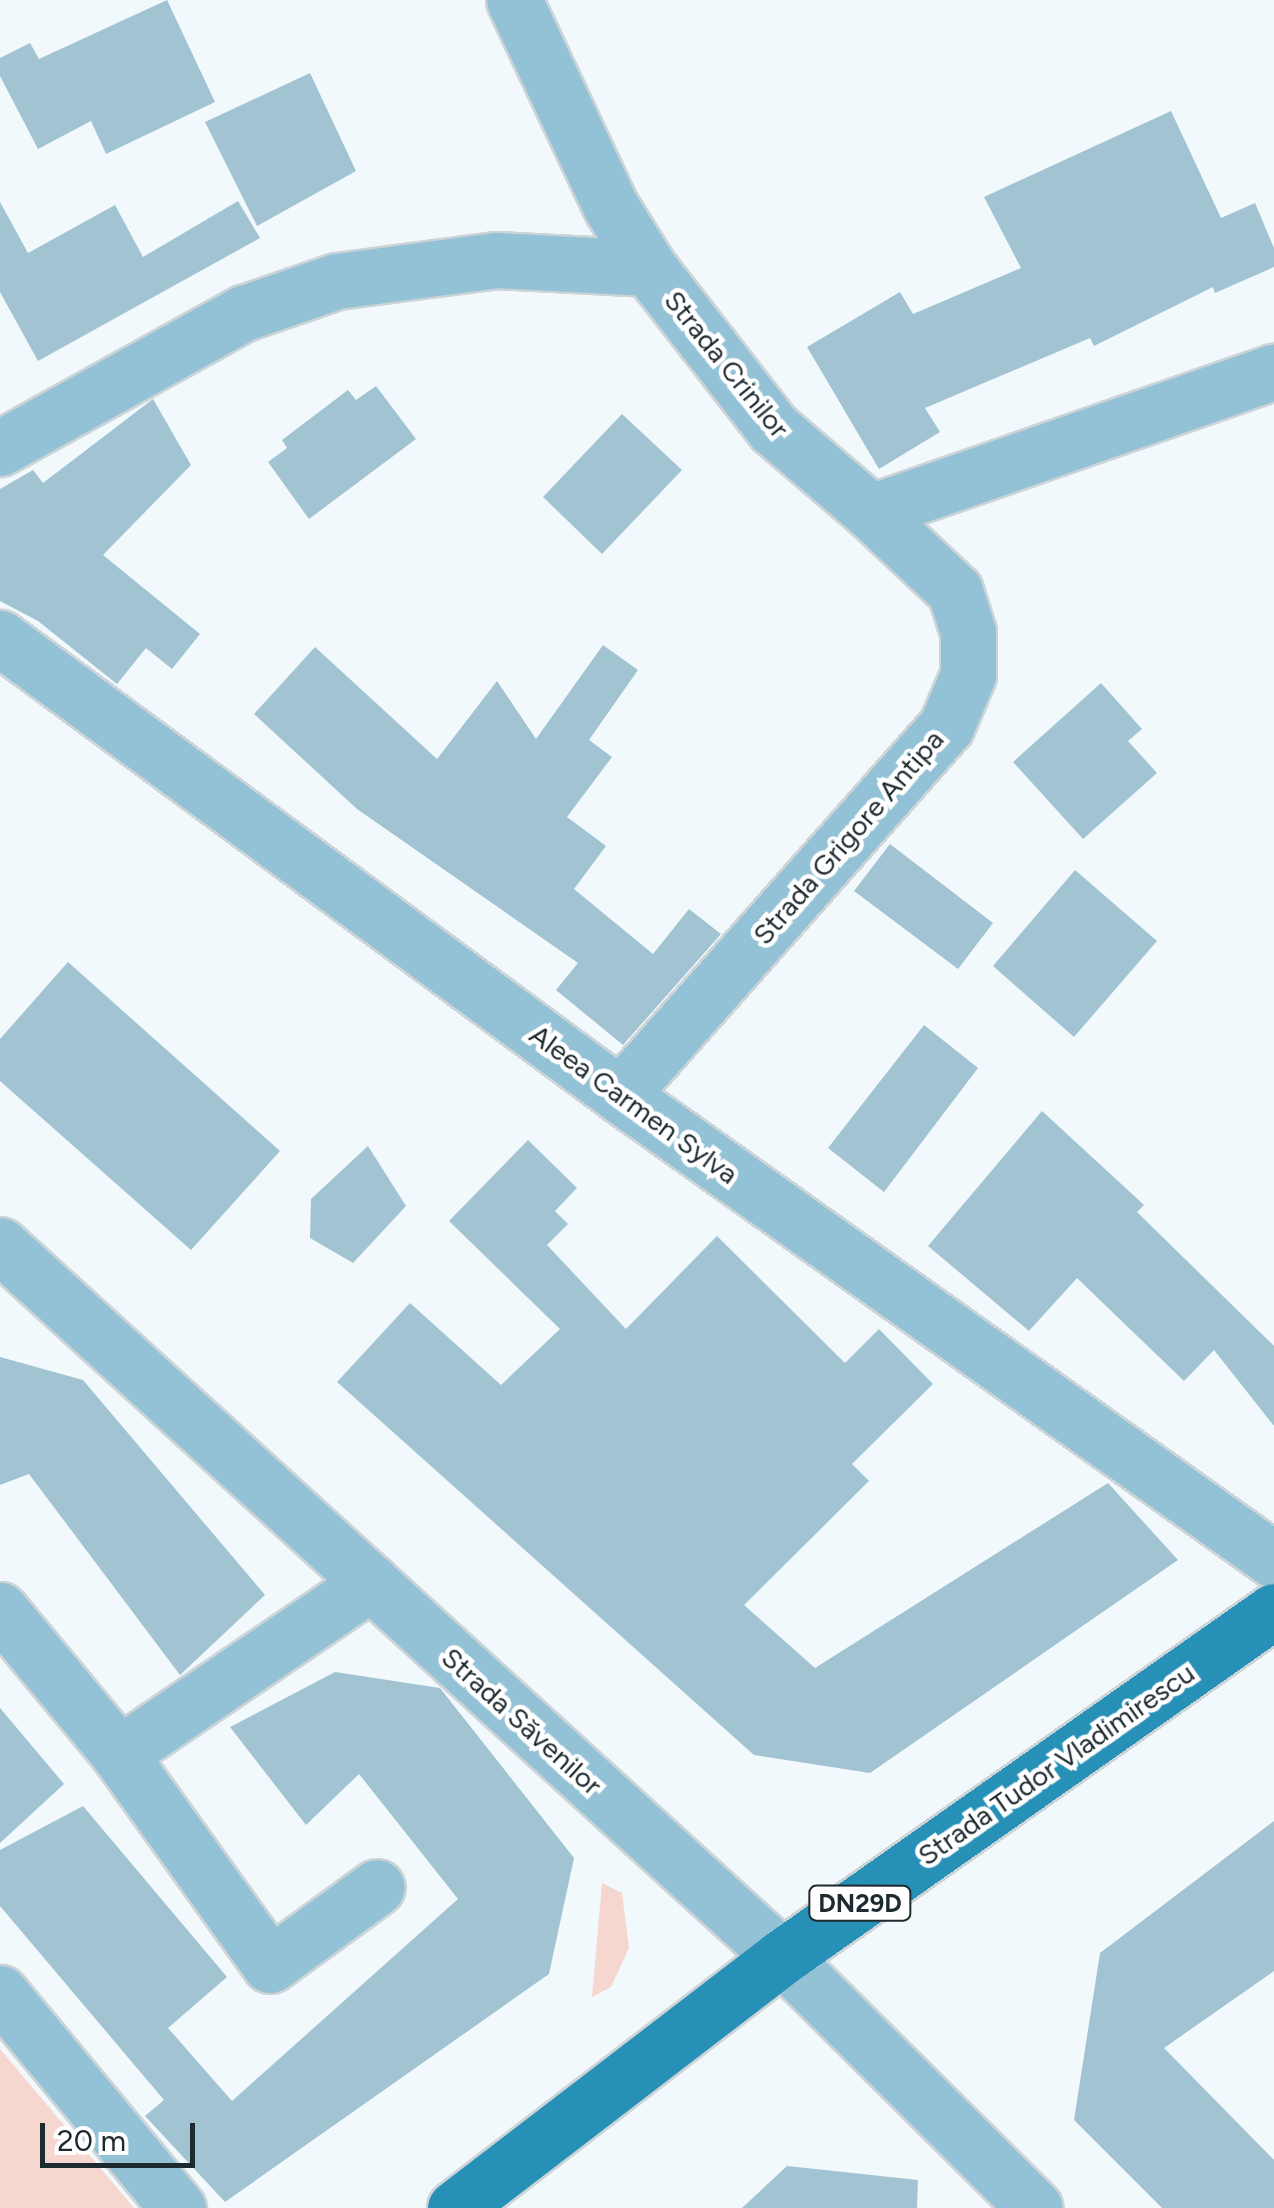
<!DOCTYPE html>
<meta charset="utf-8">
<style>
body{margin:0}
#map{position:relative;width:1274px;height:2208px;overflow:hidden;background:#f2f9fc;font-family:Figtree,sans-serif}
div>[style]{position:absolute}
.green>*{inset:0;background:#f5d7cf}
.building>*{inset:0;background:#a1c3d2}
.roads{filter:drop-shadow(2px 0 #ccd4d7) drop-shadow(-2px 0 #ccd4d7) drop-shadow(0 2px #ccd4d7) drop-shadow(0 -2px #ccd4d7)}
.minor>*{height:55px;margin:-27.5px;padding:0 27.5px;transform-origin:27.5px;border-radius:27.5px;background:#93c1d6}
.major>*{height:55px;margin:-27.5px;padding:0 27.5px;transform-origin:27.5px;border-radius:27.5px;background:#2790b7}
span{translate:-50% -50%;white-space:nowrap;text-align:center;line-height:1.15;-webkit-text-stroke:9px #fff;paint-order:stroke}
.shield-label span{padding:2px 8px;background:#fff;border:2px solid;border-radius:8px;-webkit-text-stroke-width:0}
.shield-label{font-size:25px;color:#1d2a30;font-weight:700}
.street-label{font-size:28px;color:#1d2a30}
.scale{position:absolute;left:40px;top:2123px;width:155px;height:45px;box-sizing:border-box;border:5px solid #1d2a30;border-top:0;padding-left:12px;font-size:30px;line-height:35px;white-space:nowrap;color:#1d2a30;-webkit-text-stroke:8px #fff;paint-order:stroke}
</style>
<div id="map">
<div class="green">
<i style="clip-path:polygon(602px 1883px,622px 1893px,629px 1948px,611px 1987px,592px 1997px)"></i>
<i style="clip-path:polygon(0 2049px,134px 2208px,0 2208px)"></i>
</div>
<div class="building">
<i style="clip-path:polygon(167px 0,215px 102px,106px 154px,91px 121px,38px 149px,0 76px,0 58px,30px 43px,39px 59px)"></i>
<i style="clip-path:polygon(310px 73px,356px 171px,257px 226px,205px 122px)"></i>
<i style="clip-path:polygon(1171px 111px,1221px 218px,1255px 203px,1274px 248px,1274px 267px,1215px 293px,1213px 287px,1094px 346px,1090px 338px,925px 408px,940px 432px,879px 469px,807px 347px,900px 292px,913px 314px,1021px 268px,984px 197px)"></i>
<i style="clip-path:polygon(238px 201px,260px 238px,38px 361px,0 292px,0 202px,28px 253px,115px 205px,143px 257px)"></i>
<i style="clip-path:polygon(376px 386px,416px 439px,309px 519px,268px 462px,287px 448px,282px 440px,348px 390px,356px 400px)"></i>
<i style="clip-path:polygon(153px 399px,191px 465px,103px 555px,200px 634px,172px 669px,146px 648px,117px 684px,38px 621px,0 601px,0 489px,33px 470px,43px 483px)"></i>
<i style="clip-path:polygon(622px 414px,682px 470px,602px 554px,543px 497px)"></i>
<i style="clip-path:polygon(603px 645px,638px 670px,589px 740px,612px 757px,567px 817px,606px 846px,574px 889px,653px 954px,689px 909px,721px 934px,623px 1045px,556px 990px,578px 963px,357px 809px,254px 714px,315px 647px,437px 759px,497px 681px,536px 739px)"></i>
<i style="clip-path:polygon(1101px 683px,1142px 729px,1128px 741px,1157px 773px,1083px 839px,1013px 762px)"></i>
<i style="clip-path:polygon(890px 844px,993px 923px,958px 969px,854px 891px)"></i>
<i style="clip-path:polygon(1075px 870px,1157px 941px,1074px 1037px,993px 966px)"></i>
<i style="clip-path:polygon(68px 962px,280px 1151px,191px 1250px,0 1081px,0 1039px)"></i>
<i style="clip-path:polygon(924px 1025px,978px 1068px,884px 1192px,828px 1148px)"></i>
<i style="clip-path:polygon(1042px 1111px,1144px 1205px,1137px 1212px,1274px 1346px,1274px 1426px,1214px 1350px,1184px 1381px,1077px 1278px,1029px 1331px,928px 1246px)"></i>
<i style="clip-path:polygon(528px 1140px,577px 1188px,555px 1211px,568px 1224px,547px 1245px,626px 1329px,717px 1236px,845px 1363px,879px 1329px,933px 1384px,852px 1464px,869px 1481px,744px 1605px,815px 1668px,1108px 1483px,1178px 1560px,870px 1773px,754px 1755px,337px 1382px,410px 1303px,501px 1385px,560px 1329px,449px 1221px)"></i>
<i style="clip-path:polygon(368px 1146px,406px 1206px,353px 1263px,310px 1238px,311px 1199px)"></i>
<i style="clip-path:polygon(0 1357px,83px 1380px,265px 1595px,180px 1675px,29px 1474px,0 1485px)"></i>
<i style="clip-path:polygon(335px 1672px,440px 1688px,574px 1858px,549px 1974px,225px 2202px,145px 2116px,164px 2100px,0 1906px,0 1850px,83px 1806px,227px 1977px,168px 2028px,232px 2101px,458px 1899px,359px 1774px,306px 1825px,230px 1727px)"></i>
<i style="clip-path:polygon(0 1708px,64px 1784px,0 1843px)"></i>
<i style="clip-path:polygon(1274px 1821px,1274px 1971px,1164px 2048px,1274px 2160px,1274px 2208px,1162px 2208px,1074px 2120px,1100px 1953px)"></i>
<i style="clip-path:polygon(787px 2166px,918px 2180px,917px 2208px,742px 2208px)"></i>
</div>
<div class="roads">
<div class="minor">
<i style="left:514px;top:0;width:229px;rotate:64.9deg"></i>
<i style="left:611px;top:207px;width:72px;rotate:58.1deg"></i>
<i style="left:0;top:448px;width:279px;rotate:-29deg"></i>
<i style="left:244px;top:313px;width:98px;rotate:-19deg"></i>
<i style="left:337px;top:281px;width:160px;rotate:-7.5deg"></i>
<i style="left:496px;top:260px;width:153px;rotate:3deg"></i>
<i style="left:649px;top:268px;width:202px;rotate:52.2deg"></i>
<i style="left:773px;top:428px;width:129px;rotate:40.6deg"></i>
<i style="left:871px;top:512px;width:427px;rotate:-19.2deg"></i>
<i style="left:0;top:638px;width:770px;rotate:36.39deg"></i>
<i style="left:620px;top:1095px;width:802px;rotate:35.41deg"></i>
<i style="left:620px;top:1095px;width:492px;rotate:-48.5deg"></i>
<i style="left:946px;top:727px;width:56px;rotate:-67.1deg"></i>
<i style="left:968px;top:675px;width:43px;rotate:-90deg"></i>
<i style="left:968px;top:632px;width:43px;rotate:-107.6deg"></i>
<i style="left:955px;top:591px;width:115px;rotate:-136.8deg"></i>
<i style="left:0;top:1245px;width:1058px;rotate:42.32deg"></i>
<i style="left:782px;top:1957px;width:356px;rotate:44.8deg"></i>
<i style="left:0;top:1610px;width:187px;rotate:50.4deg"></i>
<i style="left:119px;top:1754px;width:259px;rotate:54.4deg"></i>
<i style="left:270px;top:1965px;width:132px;rotate:-36.1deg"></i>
<i style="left:119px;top:1754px;width:305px;rotate:-34.2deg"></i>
<i style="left:0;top:1993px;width:279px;rotate:50.4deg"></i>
</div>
<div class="major">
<i style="left:455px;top:2208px;width:412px;rotate:-37.5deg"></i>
<i style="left:782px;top:1957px;width:601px;rotate:-35.12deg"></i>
</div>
</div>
<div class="shield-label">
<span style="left:860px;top:1903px">DN29D</span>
</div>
<div class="street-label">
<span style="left:727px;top:364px;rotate:51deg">Strada Crinilor</span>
<span style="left:848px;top:837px;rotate:-49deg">Strada Grigore Antipa</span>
<span style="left:634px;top:1104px;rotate:36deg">Aleea Carmen Sylva</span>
<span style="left:522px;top:1721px;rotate:42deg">Strada Săvenilor</span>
<span style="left:1056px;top:1764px;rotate:-35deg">Strada Tudor Vladimirescu</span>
</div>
<div class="scale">20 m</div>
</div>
